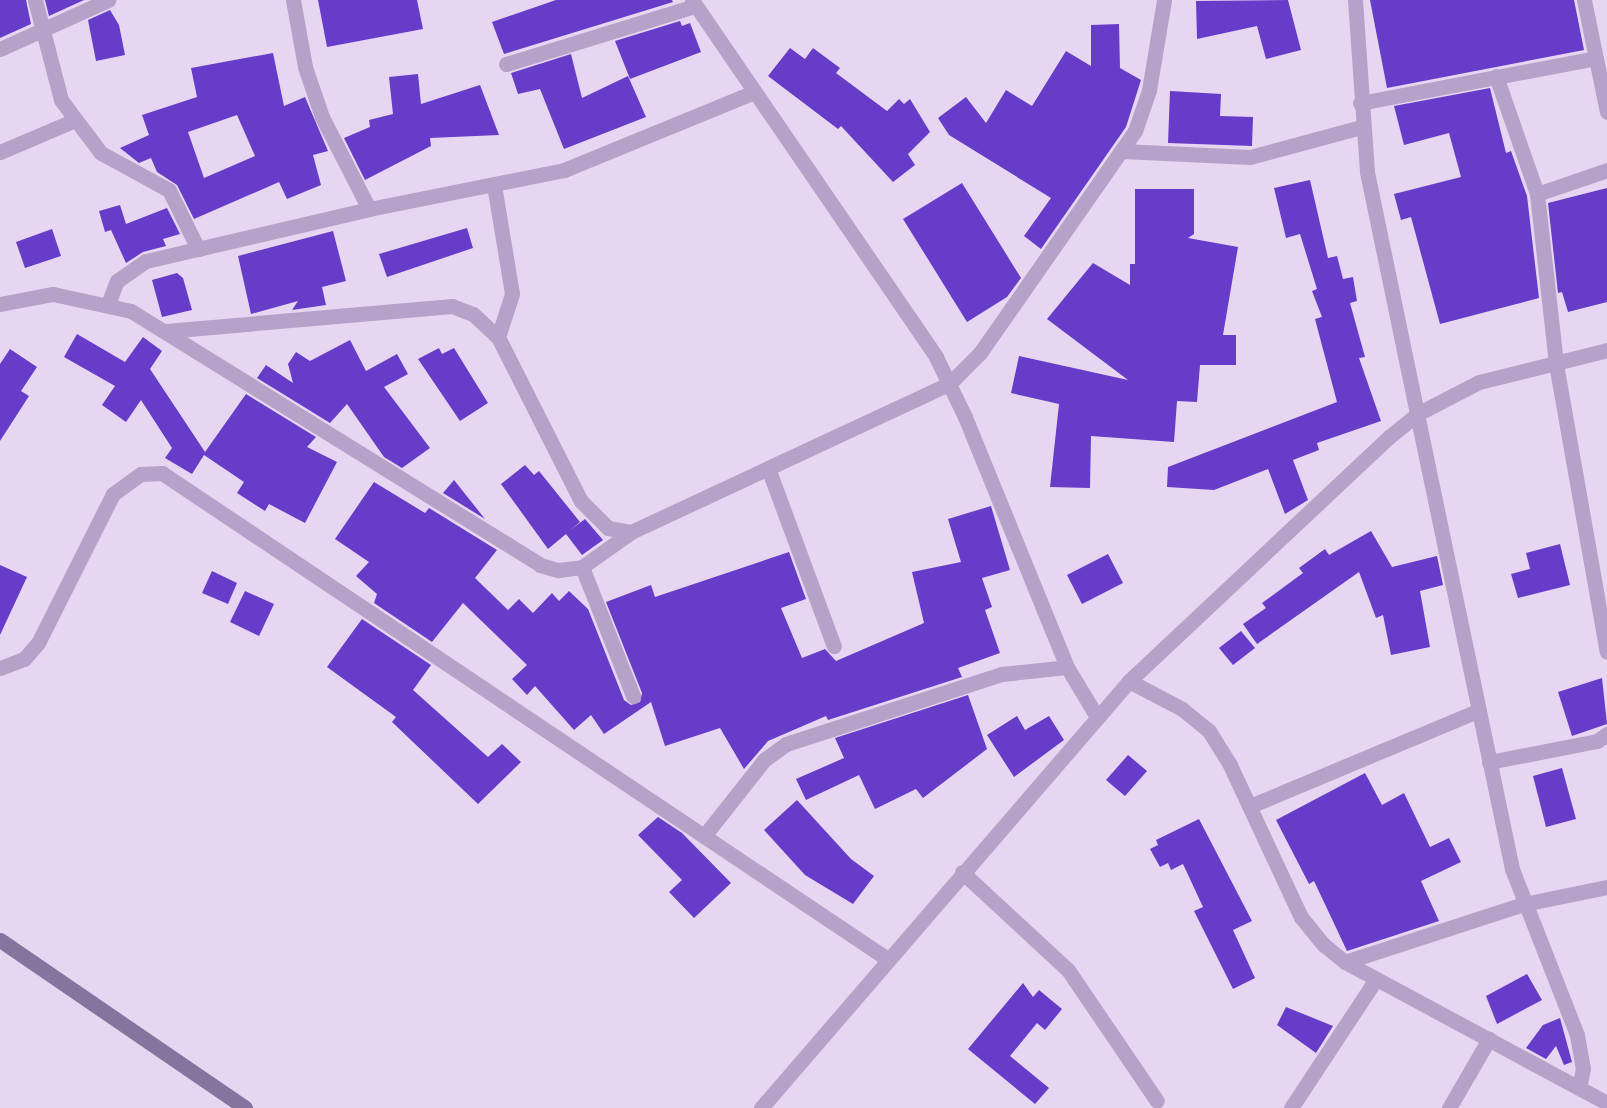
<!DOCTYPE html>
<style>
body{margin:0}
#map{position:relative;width:1607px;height:1108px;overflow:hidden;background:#e6d6f1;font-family:Ubuntu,sans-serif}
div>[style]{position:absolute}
.building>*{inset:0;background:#673cc9}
.street>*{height:15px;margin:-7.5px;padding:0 7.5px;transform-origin:7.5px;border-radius:7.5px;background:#b6a2c9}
.secondary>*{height:15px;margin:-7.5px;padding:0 7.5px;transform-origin:7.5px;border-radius:7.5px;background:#85749d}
span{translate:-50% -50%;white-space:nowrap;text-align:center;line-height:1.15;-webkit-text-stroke:6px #f0e2f9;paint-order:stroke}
</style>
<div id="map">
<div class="building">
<i style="clip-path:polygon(0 0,26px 0,31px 24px,0 38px)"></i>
<i style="clip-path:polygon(45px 0,84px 0,49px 16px)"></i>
<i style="clip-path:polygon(318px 0,417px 0,423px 29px,327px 47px)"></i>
<i style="clip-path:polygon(556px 0,672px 0,673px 2px,504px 54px,492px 22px)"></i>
<i style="clip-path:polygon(1288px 0,1301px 50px,1266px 59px,1257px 26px,1197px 39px,1196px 1px)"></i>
<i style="clip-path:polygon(1370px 0,1574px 0,1584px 50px,1387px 88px)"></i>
<i style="clip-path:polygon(110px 10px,119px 25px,125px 55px,96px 61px,88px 20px)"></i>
<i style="clip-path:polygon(680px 21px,682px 26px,690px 23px,701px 52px,630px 79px,615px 41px)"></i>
<i style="clip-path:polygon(1119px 24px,1120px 68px,1141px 80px,1126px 127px,1041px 249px,1024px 236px,1051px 198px,949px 135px,938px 118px,966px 97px,986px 123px,1006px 90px,1032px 106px,1066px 51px,1091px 66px,1091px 25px)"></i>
<i style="clip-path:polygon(790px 48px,805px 59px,813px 48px,840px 68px,836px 73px,887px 111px,899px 99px,904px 104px,910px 99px,930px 132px,908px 154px,915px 165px,893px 182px,841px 126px,838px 129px,768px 76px)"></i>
<i style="clip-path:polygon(evenodd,273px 53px,284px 106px,305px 97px,328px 151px,313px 155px,321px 185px,287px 199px,279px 182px,194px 219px,177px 185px,157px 172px,151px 158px,139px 163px,120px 148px,149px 135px,142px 115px,197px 97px,191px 68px,273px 53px,237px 115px,255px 156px,204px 178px,188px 132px,237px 115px)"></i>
<i style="clip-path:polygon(571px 54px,582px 98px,628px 76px,646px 117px,564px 149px,540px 89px,518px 94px,511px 73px)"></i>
<i style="clip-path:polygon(418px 74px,421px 104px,480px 85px,499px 135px,430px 138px,431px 146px,365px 180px,344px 138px,370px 127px,369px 120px,393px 114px,389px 77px)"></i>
<i style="clip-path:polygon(1490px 88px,1506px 153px,1511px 151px,1527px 196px,1539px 298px,1440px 324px,1411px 217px,1401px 220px,1394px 194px,1461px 177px,1449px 133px,1404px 145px,1394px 106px)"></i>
<i style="clip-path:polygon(1170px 91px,1221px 94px,1220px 116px,1253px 117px,1252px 146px,1168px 143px)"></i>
<i style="clip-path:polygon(1310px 180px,1328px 258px,1337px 256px,1343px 279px,1353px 277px,1357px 301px,1350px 303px,1365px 357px,1359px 358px,1381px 421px,1317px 443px,1319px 450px,1293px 460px,1308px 500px,1285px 514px,1268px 469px,1214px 490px,1167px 487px,1168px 467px,1337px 402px,1315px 319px,1322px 317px,1312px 291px,1317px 289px,1300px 234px,1286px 238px,1274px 188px)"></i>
<i style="clip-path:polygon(962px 183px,1021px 278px,1007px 297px,967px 322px,903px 219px)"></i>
<i style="clip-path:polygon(1607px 188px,1607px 302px,1568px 312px,1562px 292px,1558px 293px,1548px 203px)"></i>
<i style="clip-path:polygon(1135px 189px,1194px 189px,1194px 234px,1188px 238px,1238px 247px,1223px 335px,1236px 335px,1236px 365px,1200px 365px,1197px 402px,1177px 401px,1174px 442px,1091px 436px,1090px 488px,1050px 487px,1059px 404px,1011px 393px,1019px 356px,1128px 380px,1047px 319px,1093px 263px,1130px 285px,1130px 264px,1135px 264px)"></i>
<i style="clip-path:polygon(120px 205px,126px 224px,167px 208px,180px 234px,163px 239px,166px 246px,143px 252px,126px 263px,111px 230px,105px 232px,99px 211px)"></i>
<i style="clip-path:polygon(467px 228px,473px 248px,387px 277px,379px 254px)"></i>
<i style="clip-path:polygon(52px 229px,61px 256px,25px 268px,16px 242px)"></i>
<i style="clip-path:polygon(333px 231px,346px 281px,322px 287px,326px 305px,292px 310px,298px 301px,251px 314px,238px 256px)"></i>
<i style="clip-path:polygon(177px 273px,183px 278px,192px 310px,162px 317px,152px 280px)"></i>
<i style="clip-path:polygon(77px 334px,125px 362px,143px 337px,162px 351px,150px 369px,205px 452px,246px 394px,316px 437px,307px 447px,337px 462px,305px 523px,269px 504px,265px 511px,237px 493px,244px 482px,204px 455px,192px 474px,165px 458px,172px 448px,141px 400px,126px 422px,102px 405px,115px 386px,64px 357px)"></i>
<i style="clip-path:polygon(350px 340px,366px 371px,397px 354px,408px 374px,384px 387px,430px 448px,402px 468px,384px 457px,347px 404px,330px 423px,257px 378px,266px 365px,293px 383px,288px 364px,296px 352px,310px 361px)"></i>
<i style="clip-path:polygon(439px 348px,442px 354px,454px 348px,488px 403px,460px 421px,418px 359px)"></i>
<i style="clip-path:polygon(10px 349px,37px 367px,21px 391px,29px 396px,0 441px,0 364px)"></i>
<i style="clip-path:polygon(525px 465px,534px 475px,539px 471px,580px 522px,569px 531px,585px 519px,603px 540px,582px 555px,566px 534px,548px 549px,501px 484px)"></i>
<i style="clip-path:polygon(454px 480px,485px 519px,443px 493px)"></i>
<i style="clip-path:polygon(374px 482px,425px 513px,429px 508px,497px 550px,475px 578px,508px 610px,519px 599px,533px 613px,552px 593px,559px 601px,569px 591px,588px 609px,624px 700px,631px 705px,640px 702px,642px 693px,606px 602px,651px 585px,655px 597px,789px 552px,806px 599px,781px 608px,802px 658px,825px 649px,836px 661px,924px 623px,912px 572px,961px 562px,948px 519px,991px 506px,1010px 570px,982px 578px,992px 607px,985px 610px,1000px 653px,958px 668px,962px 677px,828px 720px,826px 716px,768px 741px,744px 769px,720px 728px,665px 746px,651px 702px,604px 734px,591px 715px,574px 730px,535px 686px,527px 695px,512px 679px,527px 665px,463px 603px,432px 642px,374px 603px,377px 594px,356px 576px,369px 562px,335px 539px)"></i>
<i style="clip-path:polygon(1371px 531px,1392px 567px,1437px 556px,1443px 585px,1420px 591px,1430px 647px,1391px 655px,1383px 615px,1376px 618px,1359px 572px,1257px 644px,1243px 624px,1266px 608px,1262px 603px,1303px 573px,1299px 568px,1325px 549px,1329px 555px)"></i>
<i style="clip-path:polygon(1560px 544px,1570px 585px,1518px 598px,1511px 574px,1530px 569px,1526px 553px)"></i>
<i style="clip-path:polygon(1108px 554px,1123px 583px,1082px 604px,1067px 575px)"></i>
<i style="clip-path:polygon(0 565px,27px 577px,0 635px)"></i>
<i style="clip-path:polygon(212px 571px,237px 583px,228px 604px,202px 593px)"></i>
<i style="clip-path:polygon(245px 591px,274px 604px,259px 636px,230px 622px)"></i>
<i style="clip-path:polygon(362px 619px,431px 665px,413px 690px,488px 757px,502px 744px,521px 762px,478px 804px,392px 722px,396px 717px,327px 667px)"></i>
<i style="clip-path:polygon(1241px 631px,1255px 648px,1233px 665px,1219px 648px)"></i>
<i style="clip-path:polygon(1602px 678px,1607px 724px,1572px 736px,1558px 692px)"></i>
<i style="clip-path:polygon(968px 695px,987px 749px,923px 798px,916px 789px,875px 809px,859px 775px,806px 800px,796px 779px,844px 758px,835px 738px)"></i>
<i style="clip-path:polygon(1017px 716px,1025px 730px,1049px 716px,1064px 740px,1014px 777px,987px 735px)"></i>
<i style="clip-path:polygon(1128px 755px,1147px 771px,1125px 796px,1106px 780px)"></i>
<i style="clip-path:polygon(1562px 768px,1576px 819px,1546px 827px,1533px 776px)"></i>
<i style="clip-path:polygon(1365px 773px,1382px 805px,1404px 793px,1430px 847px,1449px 838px,1461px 862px,1421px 881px,1439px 921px,1347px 951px,1314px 881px,1309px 884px,1276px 820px)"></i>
<i style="clip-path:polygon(797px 800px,851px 859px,874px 876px,853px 904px,805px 875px,764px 830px)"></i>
<i style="clip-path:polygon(658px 817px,682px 833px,731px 883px,694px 918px,669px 892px,682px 880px,638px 835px)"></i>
<i style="clip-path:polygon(1199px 819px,1252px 921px,1233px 930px,1255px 978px,1233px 989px,1194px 911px,1203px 907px,1183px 864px,1171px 870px,1168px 863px,1160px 867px,1150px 849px,1158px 845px,1156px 840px)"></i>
<i style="clip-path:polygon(1527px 974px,1542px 1000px,1497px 1024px,1486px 996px)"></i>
<i style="clip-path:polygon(1023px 983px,1033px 997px,1039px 990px,1062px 1009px,1045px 1030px,1037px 1023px,1010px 1056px,1049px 1088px,1035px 1104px,968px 1049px)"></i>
<i style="clip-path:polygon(1286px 1007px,1333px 1026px,1316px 1053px,1277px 1025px)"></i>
<i style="clip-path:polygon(1560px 1018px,1572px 1062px,1564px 1065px,1556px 1046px,1546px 1059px,1526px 1048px,1543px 1025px)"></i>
</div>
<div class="street">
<i style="left:35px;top:0;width:103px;rotate:75.4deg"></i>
<i style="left:61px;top:100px;width:66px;rotate:53deg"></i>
<i style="left:101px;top:153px;width:77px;rotate:28.6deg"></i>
<i style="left:169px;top:190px;width:66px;rotate:63.8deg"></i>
<i style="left:293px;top:0;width:68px;rotate:79.8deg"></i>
<i style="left:305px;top:67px;width:53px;rotate:71.2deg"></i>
<i style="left:322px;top:117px;width:103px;rotate:62.9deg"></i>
<i style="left:692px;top:0;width:432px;rotate:55.6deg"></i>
<i style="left:936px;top:357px;width:67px;rotate:64.2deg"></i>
<i style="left:965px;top:417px;width:270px;rotate:67.8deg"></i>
<i style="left:1067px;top:667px;width:58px;rotate:59deg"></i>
<i style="left:1355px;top:0;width:172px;rotate:86deg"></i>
<i style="left:1367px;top:172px;width:247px;rotate:78.3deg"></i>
<i style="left:1417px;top:414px;width:465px;rotate:78.2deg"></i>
<i style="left:1512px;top:869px;width:178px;rotate:68.6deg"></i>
<i style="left:1577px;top:1035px;width:34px;rotate:80deg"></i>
<i style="left:1583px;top:1068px;width:20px;rotate:101deg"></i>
<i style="left:1584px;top:0;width:114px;rotate:78.4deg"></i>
<i style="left:0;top:49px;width:119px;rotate:-24.4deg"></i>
<i style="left:506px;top:64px;width:198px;rotate:-17.1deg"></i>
<i style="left:1496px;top:76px;width:125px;rotate:70.8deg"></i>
<i style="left:1537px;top:194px;width:171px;rotate:83.6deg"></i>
<i style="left:1556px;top:364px;width:292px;rotate:80deg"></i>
<i style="left:1360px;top:103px;width:240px;rotate:-10.8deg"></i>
<i style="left:1122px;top:151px;width:128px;rotate:2.7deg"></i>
<i style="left:1250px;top:157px;width:115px;rotate:-15.1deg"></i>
<i style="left:0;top:152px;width:82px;rotate:-23.1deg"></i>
<i style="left:494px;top:185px;width:110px;rotate:80.6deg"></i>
<i style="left:512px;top:294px;width:45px;rotate:108deg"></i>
<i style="left:1537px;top:194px;width:74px;rotate:-18.9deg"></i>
<i style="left:0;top:304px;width:54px;rotate:-10.7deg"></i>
<i style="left:53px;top:294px;width:80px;rotate:12.3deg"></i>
<i style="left:131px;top:311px;width:481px;rotate:31.8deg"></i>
<i style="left:540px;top:565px;width:19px;rotate:16deg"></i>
<i style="left:558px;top:570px;width:24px;rotate:-7deg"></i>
<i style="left:582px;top:567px;width:60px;rotate:-35.5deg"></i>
<i style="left:108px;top:304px;width:25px;rotate:-69deg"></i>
<i style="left:117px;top:281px;width:35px;rotate:-35deg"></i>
<i style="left:146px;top:261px;width:229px;rotate:-13.1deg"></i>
<i style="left:369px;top:209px;width:199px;rotate:-11.3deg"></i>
<i style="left:564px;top:170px;width:205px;rotate:-22.3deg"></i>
<i style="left:166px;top:331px;width:287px;rotate:-5deg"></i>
<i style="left:452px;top:306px;width:22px;rotate:21deg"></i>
<i style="left:473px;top:314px;width:34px;rotate:43deg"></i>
<i style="left:498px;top:337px;width:184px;rotate:63.2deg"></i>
<i style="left:581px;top:501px;width:38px;rotate:45deg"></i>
<i style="left:608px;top:528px;width:23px;rotate:10deg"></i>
<i style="left:631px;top:532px;width:352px;rotate:-25deg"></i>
<i style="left:950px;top:383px;width:42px;rotate:-45deg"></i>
<i style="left:980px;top:353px;width:271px;rotate:-55.1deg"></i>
<i style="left:1135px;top:131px;width:43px;rotate:-71.1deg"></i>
<i style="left:1149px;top:90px;width:91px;rotate:-80.5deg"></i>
<i style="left:768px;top:468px;width:190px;rotate:69.7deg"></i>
<i style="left:582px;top:567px;width:139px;rotate:68.4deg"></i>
<i style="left:0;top:668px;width:26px;rotate:-21deg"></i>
<i style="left:24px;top:659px;width:21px;rotate:-49deg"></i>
<i style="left:38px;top:643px;width:167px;rotate:-63.3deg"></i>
<i style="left:113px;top:494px;width:34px;rotate:-36deg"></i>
<i style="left:141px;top:474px;width:21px;rotate:-3deg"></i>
<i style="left:162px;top:473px;width:871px;rotate:33.82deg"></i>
<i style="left:1129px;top:681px;width:60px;rotate:27.8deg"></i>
<i style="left:1182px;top:709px;width:35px;rotate:39deg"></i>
<i style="left:1209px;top:731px;width:40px;rotate:58deg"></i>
<i style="left:1230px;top:765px;width:168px;rotate:65deg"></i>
<i style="left:1301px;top:917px;width:36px;rotate:51deg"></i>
<i style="left:1324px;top:945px;width:27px;rotate:39deg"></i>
<i style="left:1345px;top:962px;width:298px;rotate:28.3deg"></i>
<i style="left:1489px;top:762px;width:110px;rotate:-11deg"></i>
<i style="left:1597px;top:741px;width:12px;rotate:-35deg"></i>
<i style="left:1250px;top:806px;width:248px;rotate:-22.7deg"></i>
<i style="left:704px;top:836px;width:97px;rotate:-51.7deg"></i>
<i style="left:764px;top:760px;width:27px;rotate:-36deg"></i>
<i style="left:786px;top:744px;width:227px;rotate:-18deg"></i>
<i style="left:1002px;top:674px;width:65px;rotate:-6.1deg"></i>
<i style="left:962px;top:872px;width:144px;rotate:42.8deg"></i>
<i style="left:1068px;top:970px;width:158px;rotate:55.8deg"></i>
<i style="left:1345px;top:962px;width:188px;rotate:-18deg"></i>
<i style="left:1524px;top:904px;width:85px;rotate:-11.6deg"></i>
<i style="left:761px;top:1108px;width:564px;rotate:-49.24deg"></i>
<i style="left:1129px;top:681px;width:357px;rotate:-43.2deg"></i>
<i style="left:1389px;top:437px;width:36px;rotate:-39deg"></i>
<i style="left:1417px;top:414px;width:70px;rotate:-27.3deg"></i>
<i style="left:1479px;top:382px;width:132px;rotate:-14deg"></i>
<i style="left:1291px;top:1108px;width:154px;rotate:-56.6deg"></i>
<i style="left:1449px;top:1108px;width:80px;rotate:-59.9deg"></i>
</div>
<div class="secondary">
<i style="left:0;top:940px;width:297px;rotate:34.4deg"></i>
</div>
</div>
